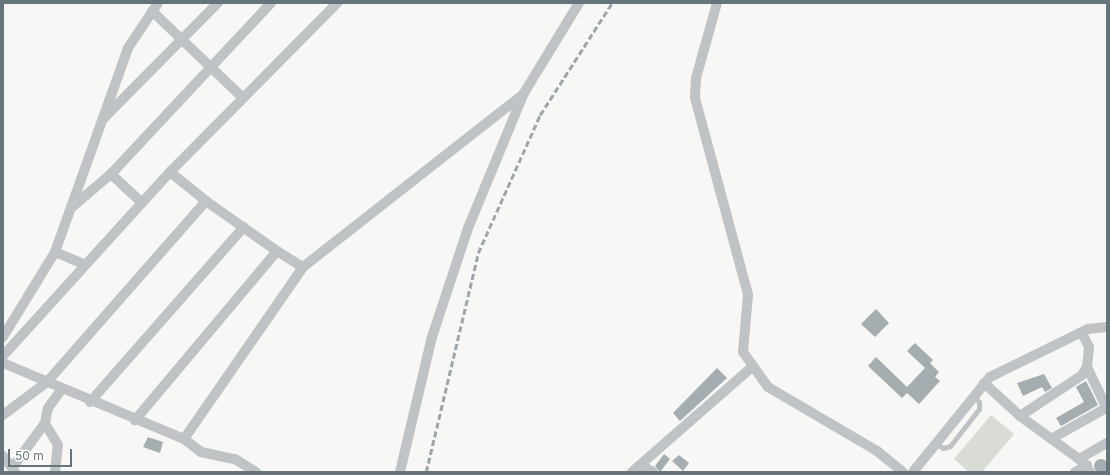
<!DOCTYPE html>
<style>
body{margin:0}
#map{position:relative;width:1110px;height:475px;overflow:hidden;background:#f7f7f5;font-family:Inter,sans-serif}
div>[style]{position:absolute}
.green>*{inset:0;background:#d8dcd5}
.building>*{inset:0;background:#a5adb1}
.round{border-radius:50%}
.lane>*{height:5px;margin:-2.5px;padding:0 2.5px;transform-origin:2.5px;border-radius:2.5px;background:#bfc3c6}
.street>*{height:10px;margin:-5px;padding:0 5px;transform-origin:5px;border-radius:5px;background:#bfc3c6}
.rail>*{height:2.5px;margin-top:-1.25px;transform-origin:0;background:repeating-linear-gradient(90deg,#9fa6aa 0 6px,transparent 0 9px)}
span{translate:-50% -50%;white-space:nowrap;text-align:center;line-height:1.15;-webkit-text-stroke:4px #fff;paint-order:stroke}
.frame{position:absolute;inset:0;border:4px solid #66757c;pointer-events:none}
.scale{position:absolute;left:8px;top:449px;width:64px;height:18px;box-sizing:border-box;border:2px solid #66757c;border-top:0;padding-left:5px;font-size:12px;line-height:14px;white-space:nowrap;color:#66757c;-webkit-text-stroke:3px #fff;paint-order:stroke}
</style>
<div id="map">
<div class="green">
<i style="clip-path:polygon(991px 415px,1014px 434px,982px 472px,969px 472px,954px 459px)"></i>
</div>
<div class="building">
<i style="clip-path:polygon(876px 309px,889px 323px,875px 337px,861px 324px)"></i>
<i style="clip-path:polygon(915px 343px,933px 360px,930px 363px,939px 372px,935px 377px,928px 371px,940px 381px,919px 404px,907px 393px,902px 398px,868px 366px,876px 357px,907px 387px,925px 368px,907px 351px)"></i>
<i style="clip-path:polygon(717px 368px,727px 378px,680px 421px,673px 413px)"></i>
<i style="clip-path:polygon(1044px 374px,1052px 388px,1045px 392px,1042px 387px,1023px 396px,1017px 383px)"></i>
<i style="clip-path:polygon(1086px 381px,1098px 405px,1061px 426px,1056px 418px,1084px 402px,1076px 387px)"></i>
<i style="clip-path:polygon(148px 437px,163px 442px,160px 453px,143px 447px)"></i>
<i style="clip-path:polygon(664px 454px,670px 459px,660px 472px,655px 466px)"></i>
<i style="clip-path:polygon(679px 455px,689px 463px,683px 471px,672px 461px)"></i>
<i class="round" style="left:1094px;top:459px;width:14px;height:14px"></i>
</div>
<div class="lane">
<i style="left:936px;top:444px;width:8px;rotate:30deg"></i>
<i style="left:943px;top:448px;width:7px;rotate:-16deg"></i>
<i style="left:950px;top:446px;width:47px;rotate:-51.9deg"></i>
<i style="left:979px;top:409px;width:7px;rotate:-90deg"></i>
<i style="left:979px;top:402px;width:8px;rotate:-130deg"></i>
</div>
<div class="street">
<i style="left:717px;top:3px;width:78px;rotate:105.6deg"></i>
<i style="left:696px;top:78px;width:20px;rotate:93deg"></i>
<i style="left:695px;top:98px;width:204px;rotate:74.9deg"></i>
<i style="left:748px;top:295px;width:57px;rotate:95deg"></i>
<i style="left:743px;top:352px;width:43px;rotate:54.5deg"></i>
<i style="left:768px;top:387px;width:126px;rotate:30.4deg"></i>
<i style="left:877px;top:451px;width:33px;rotate:39deg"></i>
<i style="left:152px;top:11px;width:126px;rotate:43.7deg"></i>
<i style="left:104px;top:118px;width:162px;rotate:-45.3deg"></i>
<i style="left:170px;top:172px;width:46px;rotate:38.9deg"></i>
<i style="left:111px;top:174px;width:42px;rotate:43.1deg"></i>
<i style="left:71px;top:208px;width:52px;rotate:-40.4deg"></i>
<i style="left:111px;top:174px;width:234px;rotate:-46.9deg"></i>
<i style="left:277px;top:251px;width:31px;rotate:32deg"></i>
<i style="left:55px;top:252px;width:33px;rotate:23deg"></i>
<i style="left:3px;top:337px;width:100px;rotate:-58.5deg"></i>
<i style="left:55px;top:252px;width:217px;rotate:-70.3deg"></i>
<i style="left:128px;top:48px;width:54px;rotate:-56.3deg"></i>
<i style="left:3px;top:356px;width:248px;rotate:-47.8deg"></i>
<i style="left:170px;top:172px;width:238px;rotate:-45.3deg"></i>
<i style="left:3px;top:363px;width:196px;rotate:22.8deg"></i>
<i style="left:184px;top:439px;width:21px;rotate:37deg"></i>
<i style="left:201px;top:452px;width:35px;rotate:12deg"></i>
<i style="left:235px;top:459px;width:25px;rotate:32deg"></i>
<i style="left:1087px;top:367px;width:47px;rotate:64.5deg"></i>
<i style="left:984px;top:383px;width:49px;rotate:42.5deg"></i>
<i style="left:1020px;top:416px;width:78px;rotate:36.1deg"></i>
<i style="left:1083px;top:462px;width:12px;rotate:55deg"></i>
<i style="left:90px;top:402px;width:233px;rotate:-48.7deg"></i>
<i style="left:3px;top:415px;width:55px;rotate:-36.9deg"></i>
<i style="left:47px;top:382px;width:241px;rotate:-48.7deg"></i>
<i style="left:206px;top:201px;width:87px;rotate:35.2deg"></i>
<i style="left:277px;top:251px;width:221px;rotate:130deg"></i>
<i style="left:1020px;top:416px;width:73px;rotate:-33.3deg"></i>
<i style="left:1081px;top:376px;width:11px;rotate:-56deg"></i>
<i style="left:1087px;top:367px;width:20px;rotate:-84deg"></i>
<i style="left:1089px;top:347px;width:16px;rotate:-117deg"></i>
<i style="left:184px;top:439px;width:209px;rotate:-55.3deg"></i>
<i style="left:303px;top:267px;width:281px;rotate:-38.1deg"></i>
<i style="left:1051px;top:439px;width:63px;rotate:-29.4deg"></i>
<i style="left:3px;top:456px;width:20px;rotate:53deg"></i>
<i style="left:1079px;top:459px;width:32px;rotate:-30deg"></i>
<i style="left:641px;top:465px;width:14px;rotate:30deg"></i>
<i style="left:12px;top:468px;width:56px;rotate:-53.7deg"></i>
<i style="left:55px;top:472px;width:27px;rotate:-84deg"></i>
<i style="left:58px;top:445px;width:26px;rotate:-121deg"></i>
<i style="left:45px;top:423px;width:15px;rotate:-79deg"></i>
<i style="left:48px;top:408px;width:24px;rotate:-54deg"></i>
<i style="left:400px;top:472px;width:139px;rotate:-76.7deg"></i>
<i style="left:432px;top:337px;width:115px;rotate:-71.7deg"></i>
<i style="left:468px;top:228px;width:146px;rotate:-67.5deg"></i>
<i style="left:524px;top:93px;width:105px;rotate:-58.6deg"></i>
<i style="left:632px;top:472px;width:158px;rotate:-41.2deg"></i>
<i style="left:913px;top:472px;width:122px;rotate:-51deg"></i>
<i style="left:990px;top:377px;width:109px;rotate:-26.1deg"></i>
<i style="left:1088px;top:329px;width:19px;rotate:-6deg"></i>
<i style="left:1075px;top:472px;width:14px;rotate:-30deg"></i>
</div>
<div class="rail">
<i style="left:426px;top:472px;width:225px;rotate:-76.6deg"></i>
<i style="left:478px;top:253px;width:151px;rotate:-65.8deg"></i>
<i style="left:540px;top:115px;width:133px;rotate:-57.3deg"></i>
</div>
<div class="frame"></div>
<div class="scale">50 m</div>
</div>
